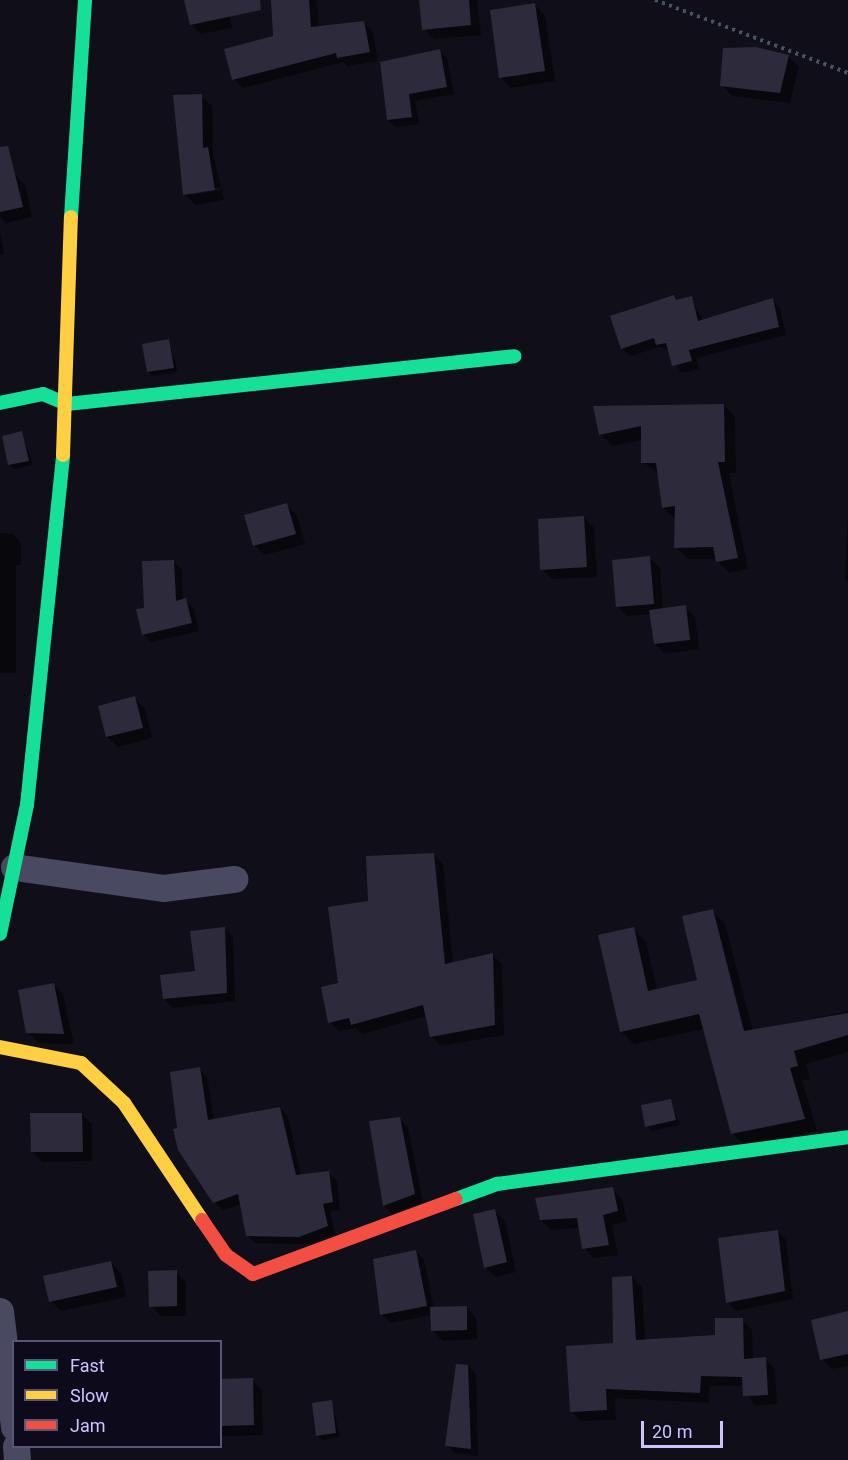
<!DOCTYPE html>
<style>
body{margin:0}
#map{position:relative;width:848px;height:1460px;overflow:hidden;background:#100e18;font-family:Roboto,sans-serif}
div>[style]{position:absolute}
.shadow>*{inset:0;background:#0007}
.building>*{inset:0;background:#2d2a3c}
.path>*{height:4px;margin-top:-2px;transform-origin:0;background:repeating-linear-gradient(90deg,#445461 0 3px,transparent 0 7.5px)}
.street>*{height:27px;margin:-13.5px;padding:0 13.5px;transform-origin:13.5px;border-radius:13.5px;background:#494961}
.fast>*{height:14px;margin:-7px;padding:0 7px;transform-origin:7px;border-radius:7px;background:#16e098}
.slow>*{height:14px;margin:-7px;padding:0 7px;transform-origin:7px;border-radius:7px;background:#ffcf43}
.jam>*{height:14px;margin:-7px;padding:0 7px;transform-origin:7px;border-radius:7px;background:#f24e42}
span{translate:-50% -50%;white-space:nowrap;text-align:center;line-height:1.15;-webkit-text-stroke:5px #0d0a1c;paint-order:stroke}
.legend{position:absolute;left:12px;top:1340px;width:210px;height:108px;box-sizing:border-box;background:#0d0a1c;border:2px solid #595577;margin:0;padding:8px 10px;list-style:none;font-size:18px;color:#cac5ff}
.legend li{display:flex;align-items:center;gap:12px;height:30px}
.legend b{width:30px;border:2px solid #595577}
.scale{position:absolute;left:641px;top:1421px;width:82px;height:27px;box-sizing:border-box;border:3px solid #cac5ff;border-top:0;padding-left:8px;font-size:18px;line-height:21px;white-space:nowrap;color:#cac5ff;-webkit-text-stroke:4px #0d0a1c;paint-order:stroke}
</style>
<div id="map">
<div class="shadow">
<i style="clip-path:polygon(186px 0,226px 0,232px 28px,201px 34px,191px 24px)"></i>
<i style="clip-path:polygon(273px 0,317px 0,319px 26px,364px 23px,373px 32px,378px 61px,347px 66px,343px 62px,243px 88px,234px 79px,275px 37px)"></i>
<i style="clip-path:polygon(421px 0,477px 0,481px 35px,434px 39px,424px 29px)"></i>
<i style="clip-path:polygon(535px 5px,545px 15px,555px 81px,511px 88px,501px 77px)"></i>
<i style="clip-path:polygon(724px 49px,789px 57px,799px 67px,790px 103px,732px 96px,722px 85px)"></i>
<i style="clip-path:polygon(439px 51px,447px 58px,454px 94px,415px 101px,419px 124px,395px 127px,388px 120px)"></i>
<i style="clip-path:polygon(evenodd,201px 96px,212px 106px,213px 154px,224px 200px,195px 205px,185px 194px,201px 96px,222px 187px,223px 190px,191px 195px,191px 192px,222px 187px)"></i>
<i style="clip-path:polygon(14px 174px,25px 185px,32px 217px,6px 223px,0 217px,0 178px)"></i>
<i style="clip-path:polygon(0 232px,4px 254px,0 255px)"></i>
<i style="clip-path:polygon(674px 296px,678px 301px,691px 298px,703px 321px,772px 300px,780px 308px,786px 335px,696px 358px,699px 369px,681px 373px,670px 351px,660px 347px,630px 356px,622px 348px)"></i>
<i style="clip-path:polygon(169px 341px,178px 372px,153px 376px,148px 372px)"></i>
<i style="clip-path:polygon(724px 405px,735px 417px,736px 473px,729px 473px,748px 569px,729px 573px,716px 559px,688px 559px,676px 547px,675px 519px,663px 508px,659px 474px,643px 462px,642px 440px,613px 446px,601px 435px,594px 407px)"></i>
<i style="clip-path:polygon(22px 433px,33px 465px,14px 469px,10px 465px)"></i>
<i style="clip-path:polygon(287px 505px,297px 515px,305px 544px,265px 555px,254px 545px)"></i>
<i style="clip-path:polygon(848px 512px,848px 582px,845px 579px)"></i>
<i style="clip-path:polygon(584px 517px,594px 528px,597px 577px,552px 579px,541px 569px)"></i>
<i style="clip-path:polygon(0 533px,13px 534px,21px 543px,21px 565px,16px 565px,16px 673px,0 673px)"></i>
<i style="clip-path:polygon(650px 558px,660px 568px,663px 609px,685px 607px,695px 617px,699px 649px,665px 654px,655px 644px,652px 614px,627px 616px,617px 606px)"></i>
<i style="clip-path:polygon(174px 562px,182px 570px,183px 600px,194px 608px,199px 631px,151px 642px,143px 634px,146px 609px)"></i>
<i style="clip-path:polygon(134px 698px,145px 708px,152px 738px,118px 747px,107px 737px)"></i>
<i style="clip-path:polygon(433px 854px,443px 864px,453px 963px,493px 955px,502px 964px,504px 1035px,441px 1046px,431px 1036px,427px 1016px,362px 1034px,356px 1028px,339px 1031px,330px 1022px,369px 902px)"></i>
<i style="clip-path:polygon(712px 911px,725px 924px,753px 1031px,848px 1011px,848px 1052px,806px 1064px,810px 1079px,802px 1080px,817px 1131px,745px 1146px,732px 1133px,704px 1029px,634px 1044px,621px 1031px,633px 929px,646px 942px,657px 990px,699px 981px)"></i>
<i style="clip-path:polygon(224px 928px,233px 937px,235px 1001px,173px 1008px,164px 999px,197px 973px)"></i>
<i style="clip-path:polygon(53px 984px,63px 994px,74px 1044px,38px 1043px,28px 1032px)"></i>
<i style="clip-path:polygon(199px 1069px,207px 1077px,214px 1120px,280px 1108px,288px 1116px,301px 1176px,329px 1173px,337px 1181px,340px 1210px,330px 1211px,335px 1234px,307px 1244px,255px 1243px,247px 1235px,241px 1204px,223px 1210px,215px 1202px)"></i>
<i style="clip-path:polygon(670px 1100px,680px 1125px,652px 1131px,647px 1126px)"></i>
<i style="clip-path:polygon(81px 1114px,92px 1124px,92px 1161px,42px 1162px,32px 1151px)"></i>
<i style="clip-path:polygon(399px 1119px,408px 1127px,423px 1202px,392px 1214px,384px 1205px)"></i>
<i style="clip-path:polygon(612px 1189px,622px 1199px,627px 1221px,612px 1225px,618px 1255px,594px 1258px,584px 1248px,580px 1228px,551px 1230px,541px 1220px)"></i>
<i style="clip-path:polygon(495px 1211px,505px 1221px,516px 1272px,495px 1277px,485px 1267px)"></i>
<i style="clip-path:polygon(778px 1231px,786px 1240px,793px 1299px,736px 1311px,728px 1302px)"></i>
<i style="clip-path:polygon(416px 1251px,424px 1260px,434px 1309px,466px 1307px,476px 1318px,477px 1339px,443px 1341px,433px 1331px,432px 1315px,391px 1323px,382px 1314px)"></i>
<i style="clip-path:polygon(111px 1263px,121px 1273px,126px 1297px,61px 1311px,51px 1301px)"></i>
<i style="clip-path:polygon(176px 1272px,186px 1282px,186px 1316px,161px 1316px,151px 1306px)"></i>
<i style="clip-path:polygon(632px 1277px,642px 1287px,645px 1341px,716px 1337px,742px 1320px,752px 1330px,753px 1359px,765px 1359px,775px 1369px,777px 1404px,754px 1406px,744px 1386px,710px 1386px,709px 1403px,615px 1398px,616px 1420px,581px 1421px,571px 1411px,615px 1345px)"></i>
<i style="clip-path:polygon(848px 1316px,848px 1366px,832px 1369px,822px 1359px)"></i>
<i style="clip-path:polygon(468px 1366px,476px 1374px,478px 1456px,455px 1453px,447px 1445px)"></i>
<i style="clip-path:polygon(252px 1380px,262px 1390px,263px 1435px,220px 1436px,220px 1381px)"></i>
<i style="clip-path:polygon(332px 1402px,340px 1437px,322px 1440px,317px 1435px)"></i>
</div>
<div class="building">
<i style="clip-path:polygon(184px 0,260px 0,261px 10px,190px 25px)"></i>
<i style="clip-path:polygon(271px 0,309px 0,311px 27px,364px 21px,370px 52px,337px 58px,336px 53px,232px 80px,224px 49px,273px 36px)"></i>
<i style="clip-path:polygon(419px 0,469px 0,471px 25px,422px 30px)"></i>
<i style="clip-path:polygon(535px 3px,545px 71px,499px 78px,490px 10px)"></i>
<i style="clip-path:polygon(756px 47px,789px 55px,780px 93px,720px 86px,723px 48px)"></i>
<i style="clip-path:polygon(440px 49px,447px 87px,409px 94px,412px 117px,387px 120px,380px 62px)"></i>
<i style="clip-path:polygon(202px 94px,203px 148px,208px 147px,215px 190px,183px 195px,173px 95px)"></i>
<i style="clip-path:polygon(8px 146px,23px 207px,0 212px,0 147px)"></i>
<i style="clip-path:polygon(674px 295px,676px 300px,692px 296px,698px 321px,773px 298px,779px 327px,689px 350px,692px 361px,672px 366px,666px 343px,656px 345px,654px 338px,621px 349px,610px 316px)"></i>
<i style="clip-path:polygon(169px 339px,174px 368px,147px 372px,142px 344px)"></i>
<i style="clip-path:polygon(724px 404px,725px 462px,718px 462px,738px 558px,716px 562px,713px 547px,674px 548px,675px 506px,662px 508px,656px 463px,641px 463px,641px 426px,599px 435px,593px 406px)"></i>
<i style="clip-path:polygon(22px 431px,29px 461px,8px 465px,2px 436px)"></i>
<i style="clip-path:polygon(287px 503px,296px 534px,253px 546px,244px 515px)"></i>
<i style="clip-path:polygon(584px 516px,587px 567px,540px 570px,538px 519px)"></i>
<i style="clip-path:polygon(650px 556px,654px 604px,616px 607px,612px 560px)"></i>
<i style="clip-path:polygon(174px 560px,176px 601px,186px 598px,192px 623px,142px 635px,136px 609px,144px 608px,142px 561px)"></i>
<i style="clip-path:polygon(686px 605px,690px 640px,654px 644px,649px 610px)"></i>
<i style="clip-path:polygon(135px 696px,143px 728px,106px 737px,98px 706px)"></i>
<i style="clip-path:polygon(434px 853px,445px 964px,493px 953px,495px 1025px,430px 1037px,423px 1005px,351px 1025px,349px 1018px,328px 1023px,321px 987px,338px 983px,328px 907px,368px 901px,366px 856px)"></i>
<i style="clip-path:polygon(713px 909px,744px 1031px,848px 1013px,848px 1035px,794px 1051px,798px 1066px,790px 1068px,805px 1119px,731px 1134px,699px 1014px,620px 1032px,598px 935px,634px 927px,648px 991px,697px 980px,682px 916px)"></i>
<i style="clip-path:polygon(225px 927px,227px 993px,163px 999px,160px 975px,195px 971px,190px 931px)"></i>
<i style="clip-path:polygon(54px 983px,64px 1034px,26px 1033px,18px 990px)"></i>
<i style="clip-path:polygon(200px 1067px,208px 1120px,280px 1107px,296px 1175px,329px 1171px,333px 1202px,323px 1204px,328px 1226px,299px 1237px,246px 1236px,238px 1194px,213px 1203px,178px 1150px,173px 1129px,177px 1128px,170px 1072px)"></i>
<i style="clip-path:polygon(671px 1099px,676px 1120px,645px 1127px,641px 1105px)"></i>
<i style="clip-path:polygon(30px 1113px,82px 1113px,83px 1152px,31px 1152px)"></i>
<i style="clip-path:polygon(400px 1117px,415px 1194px,383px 1206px,369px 1121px)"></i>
<i style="clip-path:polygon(613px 1187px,618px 1211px,603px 1215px,609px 1245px,582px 1249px,577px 1218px,540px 1220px,535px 1198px)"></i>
<i style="clip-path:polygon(495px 1209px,507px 1262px,484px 1268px,473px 1214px)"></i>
<i style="clip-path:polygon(778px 1230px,785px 1291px,726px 1303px,718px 1238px)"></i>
<i style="clip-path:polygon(416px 1250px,427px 1306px,380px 1315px,373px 1259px)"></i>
<i style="clip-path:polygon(111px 1261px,117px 1287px,49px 1302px,43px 1276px)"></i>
<i style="clip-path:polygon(177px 1270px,177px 1306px,149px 1307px,148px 1271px)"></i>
<i style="clip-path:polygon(632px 1276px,636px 1340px,715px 1335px,715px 1318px,743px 1318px,744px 1359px,766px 1357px,768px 1395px,743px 1396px,742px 1377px,701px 1376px,700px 1393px,606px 1389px,607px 1410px,570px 1412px,566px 1346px,613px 1343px,612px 1277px)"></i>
<i style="clip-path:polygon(467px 1306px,467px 1330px,431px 1331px,430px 1307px)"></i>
<i style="clip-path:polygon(848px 1311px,848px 1354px,820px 1360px,811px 1320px)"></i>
<i style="clip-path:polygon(456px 1364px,468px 1365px,471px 1449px,445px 1446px)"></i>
<i style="clip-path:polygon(253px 1378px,254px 1425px,220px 1426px,220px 1379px)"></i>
<i style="clip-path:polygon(332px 1400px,336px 1433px,316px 1436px,312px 1403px)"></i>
</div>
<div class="path">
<i style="left:655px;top:0;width:206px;rotate:20.7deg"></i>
</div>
<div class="street">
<i style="left:14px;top:867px;width:150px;rotate:8deg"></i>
<i style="left:163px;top:888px;width:72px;rotate:-7.2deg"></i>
<i style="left:0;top:1311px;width:117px;rotate:83.1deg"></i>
<i style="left:16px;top:1446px;width:14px;rotate:86deg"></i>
</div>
<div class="fast">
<i style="left:71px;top:217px;width:217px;rotate:-86.3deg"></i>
<i style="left:0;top:403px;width:44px;rotate:-11.8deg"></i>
<i style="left:43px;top:394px;width:26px;rotate:23deg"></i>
<i style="left:67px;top:404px;width:450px;rotate:-6.1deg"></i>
<i style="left:0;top:934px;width:132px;rotate:-78.2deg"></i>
<i style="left:27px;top:805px;width:352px;rotate:-84.1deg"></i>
<i style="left:456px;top:1199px;width:44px;rotate:-20.1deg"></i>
<i style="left:497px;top:1184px;width:354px;rotate:-7.6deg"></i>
</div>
<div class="slow">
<i style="left:63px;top:455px;width:238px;rotate:-88.1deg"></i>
<i style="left:0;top:1047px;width:83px;rotate:11.2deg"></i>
<i style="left:81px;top:1063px;width:59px;rotate:42.9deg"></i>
<i style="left:124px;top:1103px;width:141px;rotate:56.3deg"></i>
</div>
<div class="jam">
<i style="left:202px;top:1220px;width:42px;rotate:55.6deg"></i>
<i style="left:226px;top:1255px;width:33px;rotate:35deg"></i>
<i style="left:253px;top:1274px;width:216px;rotate:-20.3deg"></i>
</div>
<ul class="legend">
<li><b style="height:8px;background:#16e098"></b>Fast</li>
<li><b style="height:8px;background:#ffcf43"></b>Slow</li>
<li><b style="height:8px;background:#f24e42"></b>Jam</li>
</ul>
<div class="scale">20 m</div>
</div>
